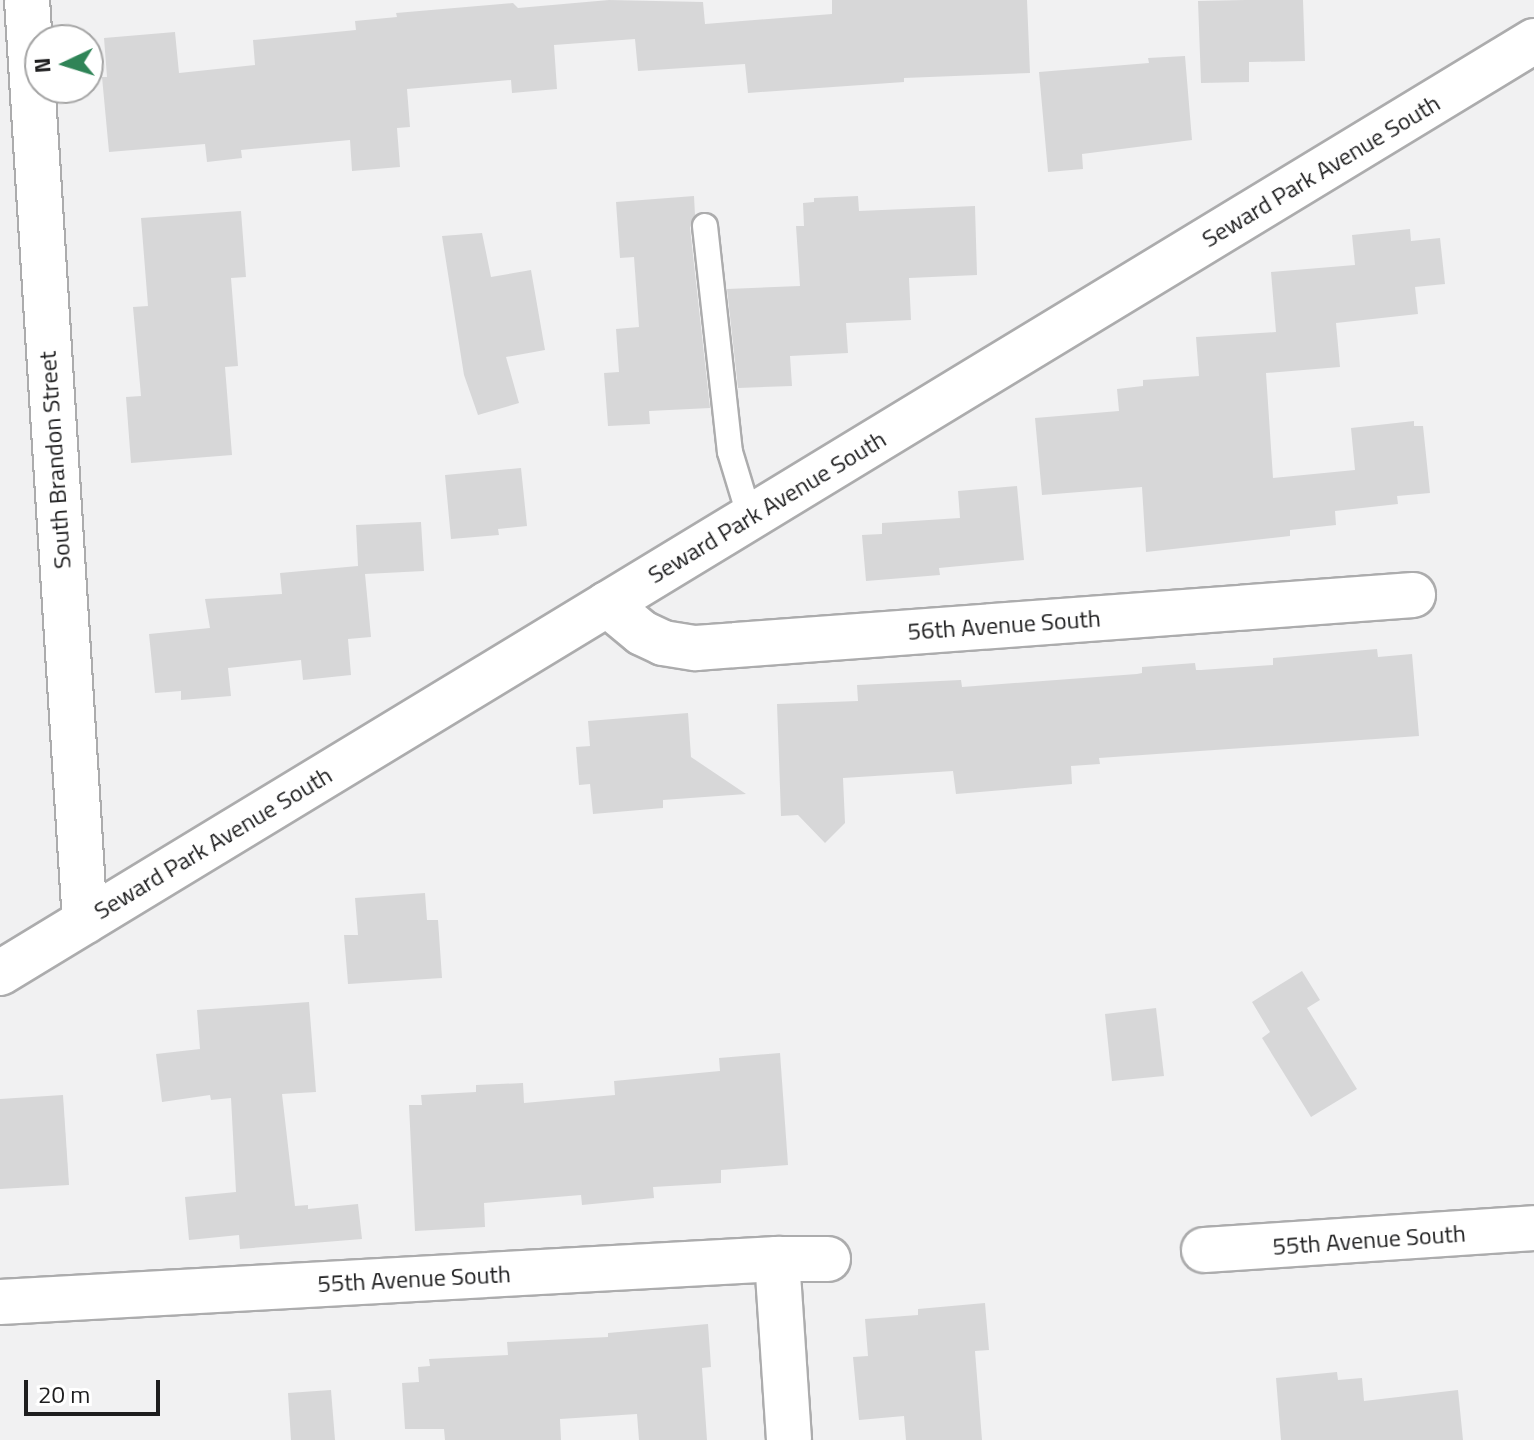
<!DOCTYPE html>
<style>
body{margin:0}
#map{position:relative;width:1534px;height:1440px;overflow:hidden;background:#f1f1f2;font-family:"Titillium Web",sans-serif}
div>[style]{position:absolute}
.building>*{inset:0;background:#d7d7d8}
.roads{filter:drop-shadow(2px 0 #acacad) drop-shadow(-2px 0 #acacad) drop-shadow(0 2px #acacad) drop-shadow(0 -2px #acacad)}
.service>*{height:24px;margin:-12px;padding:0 12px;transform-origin:12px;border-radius:12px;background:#fff}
.minor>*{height:44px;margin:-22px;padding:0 22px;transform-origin:22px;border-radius:22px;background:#fff}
.tertiary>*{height:44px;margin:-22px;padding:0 22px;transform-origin:22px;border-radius:22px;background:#fff}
span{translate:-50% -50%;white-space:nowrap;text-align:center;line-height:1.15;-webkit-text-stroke:6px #fff;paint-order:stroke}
.street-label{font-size:24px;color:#1d1d1e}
.north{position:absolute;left:24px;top:24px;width:80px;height:80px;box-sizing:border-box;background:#fff;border:2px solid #a5a5a5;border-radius:50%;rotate:266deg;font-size:22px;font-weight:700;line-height:32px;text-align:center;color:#1d1d1e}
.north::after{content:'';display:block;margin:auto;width:28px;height:36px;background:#2f8457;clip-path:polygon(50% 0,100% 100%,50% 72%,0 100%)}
.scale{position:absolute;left:24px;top:1380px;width:136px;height:36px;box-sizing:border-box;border:4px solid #1d1d1e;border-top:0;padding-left:10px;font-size:24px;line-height:28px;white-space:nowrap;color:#1d1d1e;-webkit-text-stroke:6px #fff;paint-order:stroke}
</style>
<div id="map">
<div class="building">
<i style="clip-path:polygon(609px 0,703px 2px,705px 24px,832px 14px,832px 0,1027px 0,1030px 73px,904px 78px,904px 82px,748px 93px,745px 64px,638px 71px,635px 39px,554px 45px,557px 89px,512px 93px,511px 80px,407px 89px,410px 127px,397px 128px,400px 167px,352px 171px,350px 140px,241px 150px,242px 158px,207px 162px,205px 144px,109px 152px,102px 77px,107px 77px,104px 38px,175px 32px,179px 73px,255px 65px,253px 40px,356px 30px,355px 21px,397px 17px,396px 13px,513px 3px,518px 8px)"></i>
<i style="clip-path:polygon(1245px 0,1303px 0,1305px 61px,1249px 62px,1249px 82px,1201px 83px,1198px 1px)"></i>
<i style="clip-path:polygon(1185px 56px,1192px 140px,1082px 154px,1083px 169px,1048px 172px,1039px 72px,1149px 63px,1148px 58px)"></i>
<i style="clip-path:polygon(694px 196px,695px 215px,690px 228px,710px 408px,649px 411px,650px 424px,608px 426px,604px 373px,619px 372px,616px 329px,639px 327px,634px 257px,620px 258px,616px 202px)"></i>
<i style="clip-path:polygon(858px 196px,859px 211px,975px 206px,977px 275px,909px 278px,911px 320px,846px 323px,848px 353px,790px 356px,792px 386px,738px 388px,727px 289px,800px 286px,796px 226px,804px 226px,803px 203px,814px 202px,814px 198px)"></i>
<i style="clip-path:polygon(241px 211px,246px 277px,231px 278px,238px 366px,225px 367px,232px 455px,131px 463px,126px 397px,141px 396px,133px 307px,148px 306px,141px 218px)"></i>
<i style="clip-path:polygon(1410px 229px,1411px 241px,1440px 238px,1445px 284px,1415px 287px,1418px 314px,1336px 323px,1340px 367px,1266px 373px,1273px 478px,1355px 470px,1351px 428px,1414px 421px,1414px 426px,1423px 426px,1430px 493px,1397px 496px,1398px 504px,1335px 511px,1336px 525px,1290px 530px,1290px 536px,1146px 552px,1142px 487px,1042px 495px,1035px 418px,1119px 411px,1117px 389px,1143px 386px,1143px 380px,1199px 376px,1196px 337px,1276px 332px,1271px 272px,1355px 265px,1352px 235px)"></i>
<i style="clip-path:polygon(482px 233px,491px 277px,531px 270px,545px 350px,506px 357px,519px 403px,478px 415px,464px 375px,442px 236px)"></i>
<i style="clip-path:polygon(521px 468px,527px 526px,498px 529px,499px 535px,451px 539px,445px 475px)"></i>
<i style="clip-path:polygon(1017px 486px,1024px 560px,939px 568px,940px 575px,866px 581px,862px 535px,882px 534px,882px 523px,960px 518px,958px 491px)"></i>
<i style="clip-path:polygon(421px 522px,424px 571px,365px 574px,371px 637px,348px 639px,351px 675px,303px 680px,301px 660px,228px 668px,231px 696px,181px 700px,181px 691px,155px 693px,149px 634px,210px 628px,205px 599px,282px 594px,280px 573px,358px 566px,356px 525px)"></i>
<i style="clip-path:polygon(1377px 649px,1378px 657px,1412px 654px,1419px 736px,1099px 758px,1100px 764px,1071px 766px,1072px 784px,956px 794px,953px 771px,843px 778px,845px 823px,825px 843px,798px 815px,781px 816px,777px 704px,858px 701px,857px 685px,961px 680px,962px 687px,1137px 674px,1142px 673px,1142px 667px,1195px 663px,1196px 670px,1201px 670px,1273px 665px,1273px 658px)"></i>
<i style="clip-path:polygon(688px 713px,691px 757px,746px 794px,663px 800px,663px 808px,593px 814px,590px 784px,579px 785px,576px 747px,590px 746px,588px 721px)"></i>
<i style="clip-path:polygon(425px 893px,427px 920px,438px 920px,442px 978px,348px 984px,344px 935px,358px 935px,355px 898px)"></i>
<i style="clip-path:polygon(1302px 971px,1320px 1000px,1307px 1008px,1357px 1089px,1311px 1117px,1262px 1038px,1270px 1032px,1252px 1002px)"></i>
<i style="clip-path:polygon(309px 1002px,316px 1092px,282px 1094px,295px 1206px,308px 1205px,308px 1209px,358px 1204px,362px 1239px,240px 1249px,239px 1235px,189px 1240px,185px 1197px,236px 1192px,231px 1098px,211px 1100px,210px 1095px,162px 1102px,156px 1054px,200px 1049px,197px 1010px)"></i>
<i style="clip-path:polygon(1156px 1008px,1164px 1076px,1112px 1081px,1105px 1014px)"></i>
<i style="clip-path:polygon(780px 1053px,788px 1165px,721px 1170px,721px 1183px,653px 1187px,654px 1198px,582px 1205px,581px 1195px,484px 1203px,485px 1227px,415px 1231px,409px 1105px,422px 1105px,421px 1095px,476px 1092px,476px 1085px,523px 1083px,524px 1103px,615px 1095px,614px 1081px,720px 1071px,719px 1058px)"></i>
<i style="clip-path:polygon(63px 1095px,69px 1185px,0 1189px,0 1099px)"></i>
<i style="clip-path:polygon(985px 1303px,989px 1350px,975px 1351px,982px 1440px,906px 1440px,904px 1416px,859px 1420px,853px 1357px,868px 1356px,865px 1319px,918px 1315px,918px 1309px)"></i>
<i style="clip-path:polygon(708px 1324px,711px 1367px,702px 1368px,707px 1440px,639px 1440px,637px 1414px,560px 1419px,561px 1440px,445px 1440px,444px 1429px,405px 1429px,402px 1383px,419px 1382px,418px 1367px,430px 1366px,429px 1359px,508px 1355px,507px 1342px,608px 1337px,608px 1333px)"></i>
<i style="clip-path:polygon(1337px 1372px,1338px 1380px,1362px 1378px,1364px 1401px,1458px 1390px,1463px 1440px,1281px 1440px,1276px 1378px)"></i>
<i style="clip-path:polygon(331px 1390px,335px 1440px,291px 1440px,288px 1393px)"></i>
</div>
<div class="roads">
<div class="service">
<i style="left:705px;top:226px;width:227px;rotate:83.7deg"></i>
<i style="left:730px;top:452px;width:69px;rotate:73.1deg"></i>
</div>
<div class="minor">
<i style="left:27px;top:0;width:923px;rotate:86.4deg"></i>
<i style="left:607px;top:604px;width:45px;rotate:39.6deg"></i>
<i style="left:642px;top:633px;width:23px;rotate:25deg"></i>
<i style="left:663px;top:643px;width:33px;rotate:9deg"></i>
<i style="left:696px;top:648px;width:719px;rotate:-4.23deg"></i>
<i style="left:1204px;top:1250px;width:331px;rotate:-3.8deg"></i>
<i style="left:777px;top:1259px;width:181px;rotate:86.2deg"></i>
<i style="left:0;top:1302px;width:778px;rotate:-3.17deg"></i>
<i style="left:777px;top:1259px;width:51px"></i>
</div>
<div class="tertiary">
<i style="left:0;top:973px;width:1795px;rotate:-31.28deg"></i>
</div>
</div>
<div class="street-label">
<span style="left:1321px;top:171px;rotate:-31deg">Seward Park Avenue South</span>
<span style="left:55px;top:460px;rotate:-94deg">South Brandon Street</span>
<span style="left:767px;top:507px;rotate:-31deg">Seward Park Avenue South</span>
<span style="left:1004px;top:625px;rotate:-4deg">56th Avenue South</span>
<span style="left:213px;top:843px;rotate:-31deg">Seward Park Avenue South</span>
<span style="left:1369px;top:1240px;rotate:-4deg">55th Avenue South</span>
<span style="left:414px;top:1279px;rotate:-3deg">55th Avenue South</span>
</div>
<div class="north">N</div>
<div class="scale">20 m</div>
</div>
